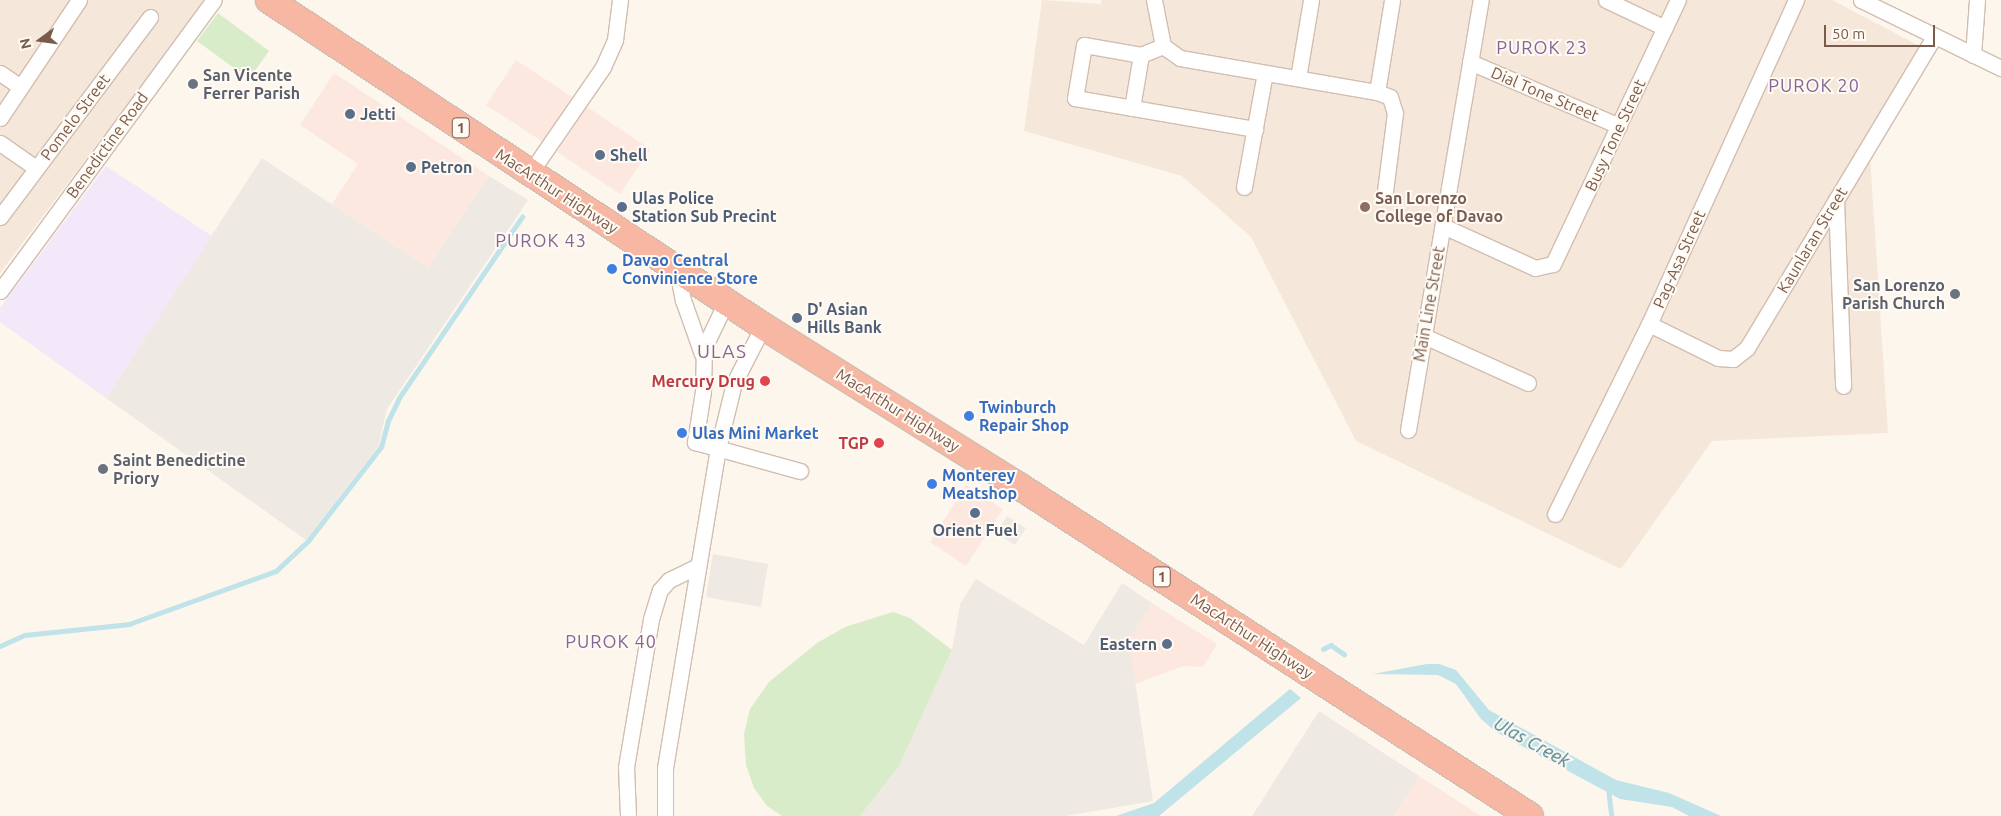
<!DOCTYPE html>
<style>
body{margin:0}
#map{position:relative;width:2001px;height:816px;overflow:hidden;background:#fdf6ec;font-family:Ubuntu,sans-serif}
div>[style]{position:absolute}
.residential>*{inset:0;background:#f5e8da}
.commercial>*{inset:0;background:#fde8e0}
.industrial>*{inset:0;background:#efe9e4}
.education>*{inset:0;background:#f3e8fa}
.green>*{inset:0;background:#d8ecc9}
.water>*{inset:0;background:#bfe3e8}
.stream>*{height:4.5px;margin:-2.25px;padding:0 2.25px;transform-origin:2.25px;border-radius:2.25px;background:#bfe3e8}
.roads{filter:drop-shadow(1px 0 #d1beb0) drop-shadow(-1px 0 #d1beb0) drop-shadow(0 1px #d1beb0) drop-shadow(0 -1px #d1beb0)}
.street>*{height:15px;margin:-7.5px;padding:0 7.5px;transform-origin:7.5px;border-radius:7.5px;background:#fff}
.highway>*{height:26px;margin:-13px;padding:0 13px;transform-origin:13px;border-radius:13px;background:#f7b7a3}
.dots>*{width:14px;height:14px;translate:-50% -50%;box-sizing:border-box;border:2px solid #fffaf3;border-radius:50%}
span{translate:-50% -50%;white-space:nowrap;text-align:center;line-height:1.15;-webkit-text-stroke:4px #fffaf3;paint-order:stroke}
.shield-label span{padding:1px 4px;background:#fffaf3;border:1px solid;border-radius:4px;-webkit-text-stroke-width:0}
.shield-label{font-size:15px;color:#7a5c4d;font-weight:700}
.worship-label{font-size:16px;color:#5b616d;font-weight:700}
.left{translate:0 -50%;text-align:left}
.right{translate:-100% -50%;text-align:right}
.street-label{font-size:16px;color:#7a5c4d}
.service-label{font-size:16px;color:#4e5e75;font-weight:700}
.education-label{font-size:16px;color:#785e54;font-weight:700}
.shop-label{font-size:16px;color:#366cbe;font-weight:700}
.health-label{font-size:16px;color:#be3a42;font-weight:700}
.neighbourhood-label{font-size:18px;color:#846695;letter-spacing:1px}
.water-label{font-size:18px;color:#437c86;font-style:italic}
.quarter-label{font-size:19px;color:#846695;letter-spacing:1px}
.north{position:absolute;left:15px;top:15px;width:50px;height:50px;-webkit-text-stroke:4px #fffaf3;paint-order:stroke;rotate:256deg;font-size:14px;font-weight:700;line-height:20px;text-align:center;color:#7a5c4d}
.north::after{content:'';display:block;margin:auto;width:18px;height:22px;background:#7a5c4d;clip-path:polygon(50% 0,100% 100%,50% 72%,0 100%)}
.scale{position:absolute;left:1824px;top:25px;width:111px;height:22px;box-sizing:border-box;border:2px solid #7a5c4d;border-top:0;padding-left:6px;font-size:15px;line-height:18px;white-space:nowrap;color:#7a5c4d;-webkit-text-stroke:4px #fffaf3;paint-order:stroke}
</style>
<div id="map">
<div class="residential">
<i style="clip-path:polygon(0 0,206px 0,0 273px)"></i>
<i style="clip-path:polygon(1042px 0,1101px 4px,1101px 0,1832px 0,1933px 53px,1870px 157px,1888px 433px,1712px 441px,1621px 569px,1356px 441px,1251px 237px,1182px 176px,1024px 131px)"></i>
</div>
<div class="commercial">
<i style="clip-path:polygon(516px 60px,572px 97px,543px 142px,486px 105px)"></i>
<i style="clip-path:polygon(334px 73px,489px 176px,428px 268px,332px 204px,358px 164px,300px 125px)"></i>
<i style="clip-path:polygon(587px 107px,650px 149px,620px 194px,557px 152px)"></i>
<i style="clip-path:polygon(966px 485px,1003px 509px,966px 566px,930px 542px)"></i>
<i style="clip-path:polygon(1152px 603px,1217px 644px,1203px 667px,1184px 666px,1135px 684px,1129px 641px)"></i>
<i style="clip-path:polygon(1419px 776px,1481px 816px,1394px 816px)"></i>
</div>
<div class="industrial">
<i style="clip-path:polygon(262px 158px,428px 268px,489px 176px,528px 200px,387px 409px,378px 447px,306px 540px,106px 398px)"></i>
<i style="clip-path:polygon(1007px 516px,1026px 528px,1015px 545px,997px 533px)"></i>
<i style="clip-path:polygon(713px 554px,768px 564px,761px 607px,706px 597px)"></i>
<i style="clip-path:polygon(976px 579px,1084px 645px,1122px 583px,1152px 603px,1129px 641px,1153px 801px,1066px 816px,860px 816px,899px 766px,952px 650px,960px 604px)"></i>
<i style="clip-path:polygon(1319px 711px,1419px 776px,1394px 816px,1252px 816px)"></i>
</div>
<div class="education">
<i style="clip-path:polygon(106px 166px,212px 236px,106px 398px,0 322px,0 308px)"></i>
</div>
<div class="green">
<i style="clip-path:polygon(218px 13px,269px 51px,249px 79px,197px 41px)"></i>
<i style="clip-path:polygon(893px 612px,910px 618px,952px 650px,899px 766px,860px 816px,782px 816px,767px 806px,754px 788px,746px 765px,744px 734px,750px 709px,769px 682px,817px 643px,845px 627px)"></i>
</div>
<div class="water">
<i style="clip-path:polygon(1427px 664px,1439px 664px,1456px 670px,1489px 710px,1616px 780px,1669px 793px,1721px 816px,1689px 816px,1672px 807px,1620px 799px,1496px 732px,1481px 719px,1456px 684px,1438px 675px,1373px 674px)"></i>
<i style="clip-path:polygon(1290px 689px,1301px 698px,1165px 811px,1159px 816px,1116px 816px,1154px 803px)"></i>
</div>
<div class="stream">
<i style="left:0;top:646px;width:27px;rotate:-24deg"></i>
<i style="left:25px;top:635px;width:105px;rotate:-6deg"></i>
<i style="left:129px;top:624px;width:156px;rotate:-19.8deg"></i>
<i style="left:276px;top:571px;width:44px;rotate:-43.2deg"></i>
<i style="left:308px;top:541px;width:119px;rotate:-52.2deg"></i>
<i style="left:381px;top:447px;width:27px;rotate:-75deg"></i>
<i style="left:388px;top:421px;width:25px;rotate:-64deg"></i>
<i style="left:399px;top:398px;width:219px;rotate:-55.8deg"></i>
<i style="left:1323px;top:649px;width:9px;rotate:-27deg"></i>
<i style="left:1331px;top:645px;width:16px;rotate:35deg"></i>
<i style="left:1608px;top:785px;width:31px;rotate:83deg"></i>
</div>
<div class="roads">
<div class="street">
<i style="left:1154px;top:0;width:47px;rotate:78.9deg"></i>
<i style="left:1163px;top:46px;width:21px;rotate:35deg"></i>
<i style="left:1180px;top:58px;width:200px;rotate:9.8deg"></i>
<i style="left:1377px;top:92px;width:14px;rotate:21deg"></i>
<i style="left:1390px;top:97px;width:17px;rotate:73deg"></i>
<i style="left:1395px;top:113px;width:79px;rotate:97.3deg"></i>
<i style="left:1606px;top:0;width:65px;rotate:25.4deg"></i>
<i style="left:1861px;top:0;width:156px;rotate:25.9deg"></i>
<i style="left:1163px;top:46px;width:24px;rotate:158deg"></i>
<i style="left:1141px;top:55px;width:58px;rotate:-170deg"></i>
<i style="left:1084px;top:45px;width:54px;rotate:99.6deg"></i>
<i style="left:1075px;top:98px;width:183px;rotate:9.8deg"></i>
<i style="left:1973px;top:55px;width:55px;rotate:-85.8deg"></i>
<i style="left:1470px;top:62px;width:162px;rotate:23.2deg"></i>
<i style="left:0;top:73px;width:25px;rotate:34deg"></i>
<i style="left:1298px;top:78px;width:79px;rotate:-80.5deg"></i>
<i style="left:1377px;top:92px;width:93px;rotate:-80.7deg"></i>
<i style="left:1132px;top:108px;width:54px;rotate:-80.4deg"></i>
<i style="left:0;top:118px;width:142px;rotate:-56.2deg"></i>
<i style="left:0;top:143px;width:44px;rotate:34.8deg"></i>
<i style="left:530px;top:173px;width:129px;rotate:-55.4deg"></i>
<i style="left:603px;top:67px;width:30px;rotate:-66deg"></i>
<i style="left:615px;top:40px;width:40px;rotate:-82.9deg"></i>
<i style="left:1244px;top:187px;width:116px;rotate:-79.6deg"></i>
<i style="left:1836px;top:200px;width:186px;rotate:87.8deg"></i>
<i style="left:0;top:217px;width:250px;rotate:-53.1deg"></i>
<i style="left:1443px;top:226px;width:101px;rotate:24.5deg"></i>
<i style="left:1535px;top:268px;width:18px;rotate:-13deg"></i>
<i style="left:1553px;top:264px;width:292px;rotate:-64.7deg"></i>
<i style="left:677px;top:270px;width:31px;rotate:79deg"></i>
<i style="left:683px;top:300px;width:57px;rotate:70.6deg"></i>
<i style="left:0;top:291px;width:361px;rotate:-53.7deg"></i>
<i style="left:726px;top:302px;width:51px;rotate:115.6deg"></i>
<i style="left:704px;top:348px;width:43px;rotate:91.3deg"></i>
<i style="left:703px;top:391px;width:52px;rotate:98.9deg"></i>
<i style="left:695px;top:442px;width:109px;rotate:15.4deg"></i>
<i style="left:1649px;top:324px;width:77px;rotate:26.2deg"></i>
<i style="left:1718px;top:358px;width:15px;rotate:4deg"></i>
<i style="left:1733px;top:359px;width:18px;rotate:-38deg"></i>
<i style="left:1747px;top:348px;width:362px;rotate:-59deg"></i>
<i style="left:1424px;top:336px;width:114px;rotate:24.3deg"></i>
<i style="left:1408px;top:430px;width:436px;rotate:-80.4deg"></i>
<i style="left:1555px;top:514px;width:212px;rotate:-63.7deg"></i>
<i style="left:1649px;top:324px;width:356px;rotate:-65.6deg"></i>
<i style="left:628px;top:816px;width:49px;rotate:-92.3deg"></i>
<i style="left:626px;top:767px;width:150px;rotate:-80.4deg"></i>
<i style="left:651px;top:619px;width:30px;rotate:-73deg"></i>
<i style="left:660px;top:590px;width:13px;rotate:-48deg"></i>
<i style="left:669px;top:580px;width:32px;rotate:-26deg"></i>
<i style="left:665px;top:816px;width:48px;rotate:-90deg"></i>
<i style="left:665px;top:768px;width:324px;rotate:-80.6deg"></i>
<i style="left:718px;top:448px;width:67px;rotate:-76.2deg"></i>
<i style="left:734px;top:383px;width:64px;rotate:-63deg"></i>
</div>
<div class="highway">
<i style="left:269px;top:0;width:592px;rotate:33.42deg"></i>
<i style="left:763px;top:326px;width:302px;rotate:32deg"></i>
<i style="left:1019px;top:486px;width:608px;rotate:32.85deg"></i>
</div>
</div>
<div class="dots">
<i style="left:193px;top:84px;background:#6b7280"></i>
<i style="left:350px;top:114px;background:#5c6f8a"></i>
<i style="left:600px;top:155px;background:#5c6f8a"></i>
<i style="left:411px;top:167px;background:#5c6f8a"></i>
<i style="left:622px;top:207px;background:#5c6f8a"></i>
<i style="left:1365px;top:207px;background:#8d6e63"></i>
<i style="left:612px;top:269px;background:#3f7fe0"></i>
<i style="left:1955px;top:294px;background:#6b7280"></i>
<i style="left:797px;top:318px;background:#5c6f8a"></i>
<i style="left:765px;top:381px;background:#e0444e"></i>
<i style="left:969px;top:416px;background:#3f7fe0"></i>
<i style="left:682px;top:433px;background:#3f7fe0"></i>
<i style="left:879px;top:443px;background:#e0444e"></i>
<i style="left:103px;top:469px;background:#6b7280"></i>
<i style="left:932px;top:484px;background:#3f7fe0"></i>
<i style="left:975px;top:513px;background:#5c6f8a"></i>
<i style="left:1167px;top:644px;background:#5c6f8a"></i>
</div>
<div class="shield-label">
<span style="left:461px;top:128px">1</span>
<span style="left:1162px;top:577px">1</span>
</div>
<div class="worship-label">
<span class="left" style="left:203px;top:84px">San Vicente<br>Ferrer Parish</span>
<span class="right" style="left:1945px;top:294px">San Lorenzo<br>Parish Church</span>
<span class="left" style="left:113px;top:469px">Saint Benedictine<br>Priory</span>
</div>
<div class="street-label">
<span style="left:1545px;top:94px;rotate:23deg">Dial Tone Street</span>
<span style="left:75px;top:117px;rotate:-53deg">Pomelo Street</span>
<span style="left:1615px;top:135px;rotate:-65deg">Busy Tone Street</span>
<span style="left:107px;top:145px;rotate:-54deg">Benedictine Road</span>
<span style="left:557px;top:191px;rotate:33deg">MacArthur Highway</span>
<span style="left:1812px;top:240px;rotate:-59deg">Kaunlaran Street</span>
<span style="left:1679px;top:259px;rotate:-66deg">Pag-Asa Street</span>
<span style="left:1429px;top:304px;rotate:-80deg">Main Line Street</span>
<span style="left:898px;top:410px;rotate:32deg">MacArthur Highway</span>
<span style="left:1252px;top:636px;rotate:33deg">MacArthur Highway</span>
</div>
<div class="service-label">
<span class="left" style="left:360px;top:114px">Jetti</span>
<span class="left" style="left:610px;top:155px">Shell</span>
<span class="left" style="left:421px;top:167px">Petron</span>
<span class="left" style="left:632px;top:207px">Ulas Police<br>Station Sub Precint</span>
<span class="left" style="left:807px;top:318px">D' Asian<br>Hills Bank</span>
<span style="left:975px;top:530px">Orient Fuel</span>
<span class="right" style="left:1157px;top:644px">Eastern</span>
</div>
<div class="education-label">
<span class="left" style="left:1375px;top:207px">San Lorenzo<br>College of Davao</span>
</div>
<div class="shop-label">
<span class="left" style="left:622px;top:269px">Davao Central<br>Convinience Store</span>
<span class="left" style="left:979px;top:416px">Twinburch<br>Repair Shop</span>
<span class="left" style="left:692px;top:433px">Ulas Mini Market</span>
<span class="left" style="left:942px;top:484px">Monterey<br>Meatshop</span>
</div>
<div class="health-label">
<span class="right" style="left:755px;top:381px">Mercury Drug</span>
<span class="right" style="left:869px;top:443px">TGP</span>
</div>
<div class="neighbourhood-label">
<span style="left:1542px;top:47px">PUROK 23</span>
<span style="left:1814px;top:85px">PUROK 20</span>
<span style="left:541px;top:240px">PUROK 43</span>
<span style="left:611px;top:641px">PUROK 40</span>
</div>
<div class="water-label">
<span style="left:1532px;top:742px;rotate:29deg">Ulas Creek</span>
</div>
<div class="quarter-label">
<span style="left:722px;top:352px">ULAS</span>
</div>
<div class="north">N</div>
<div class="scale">50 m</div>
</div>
